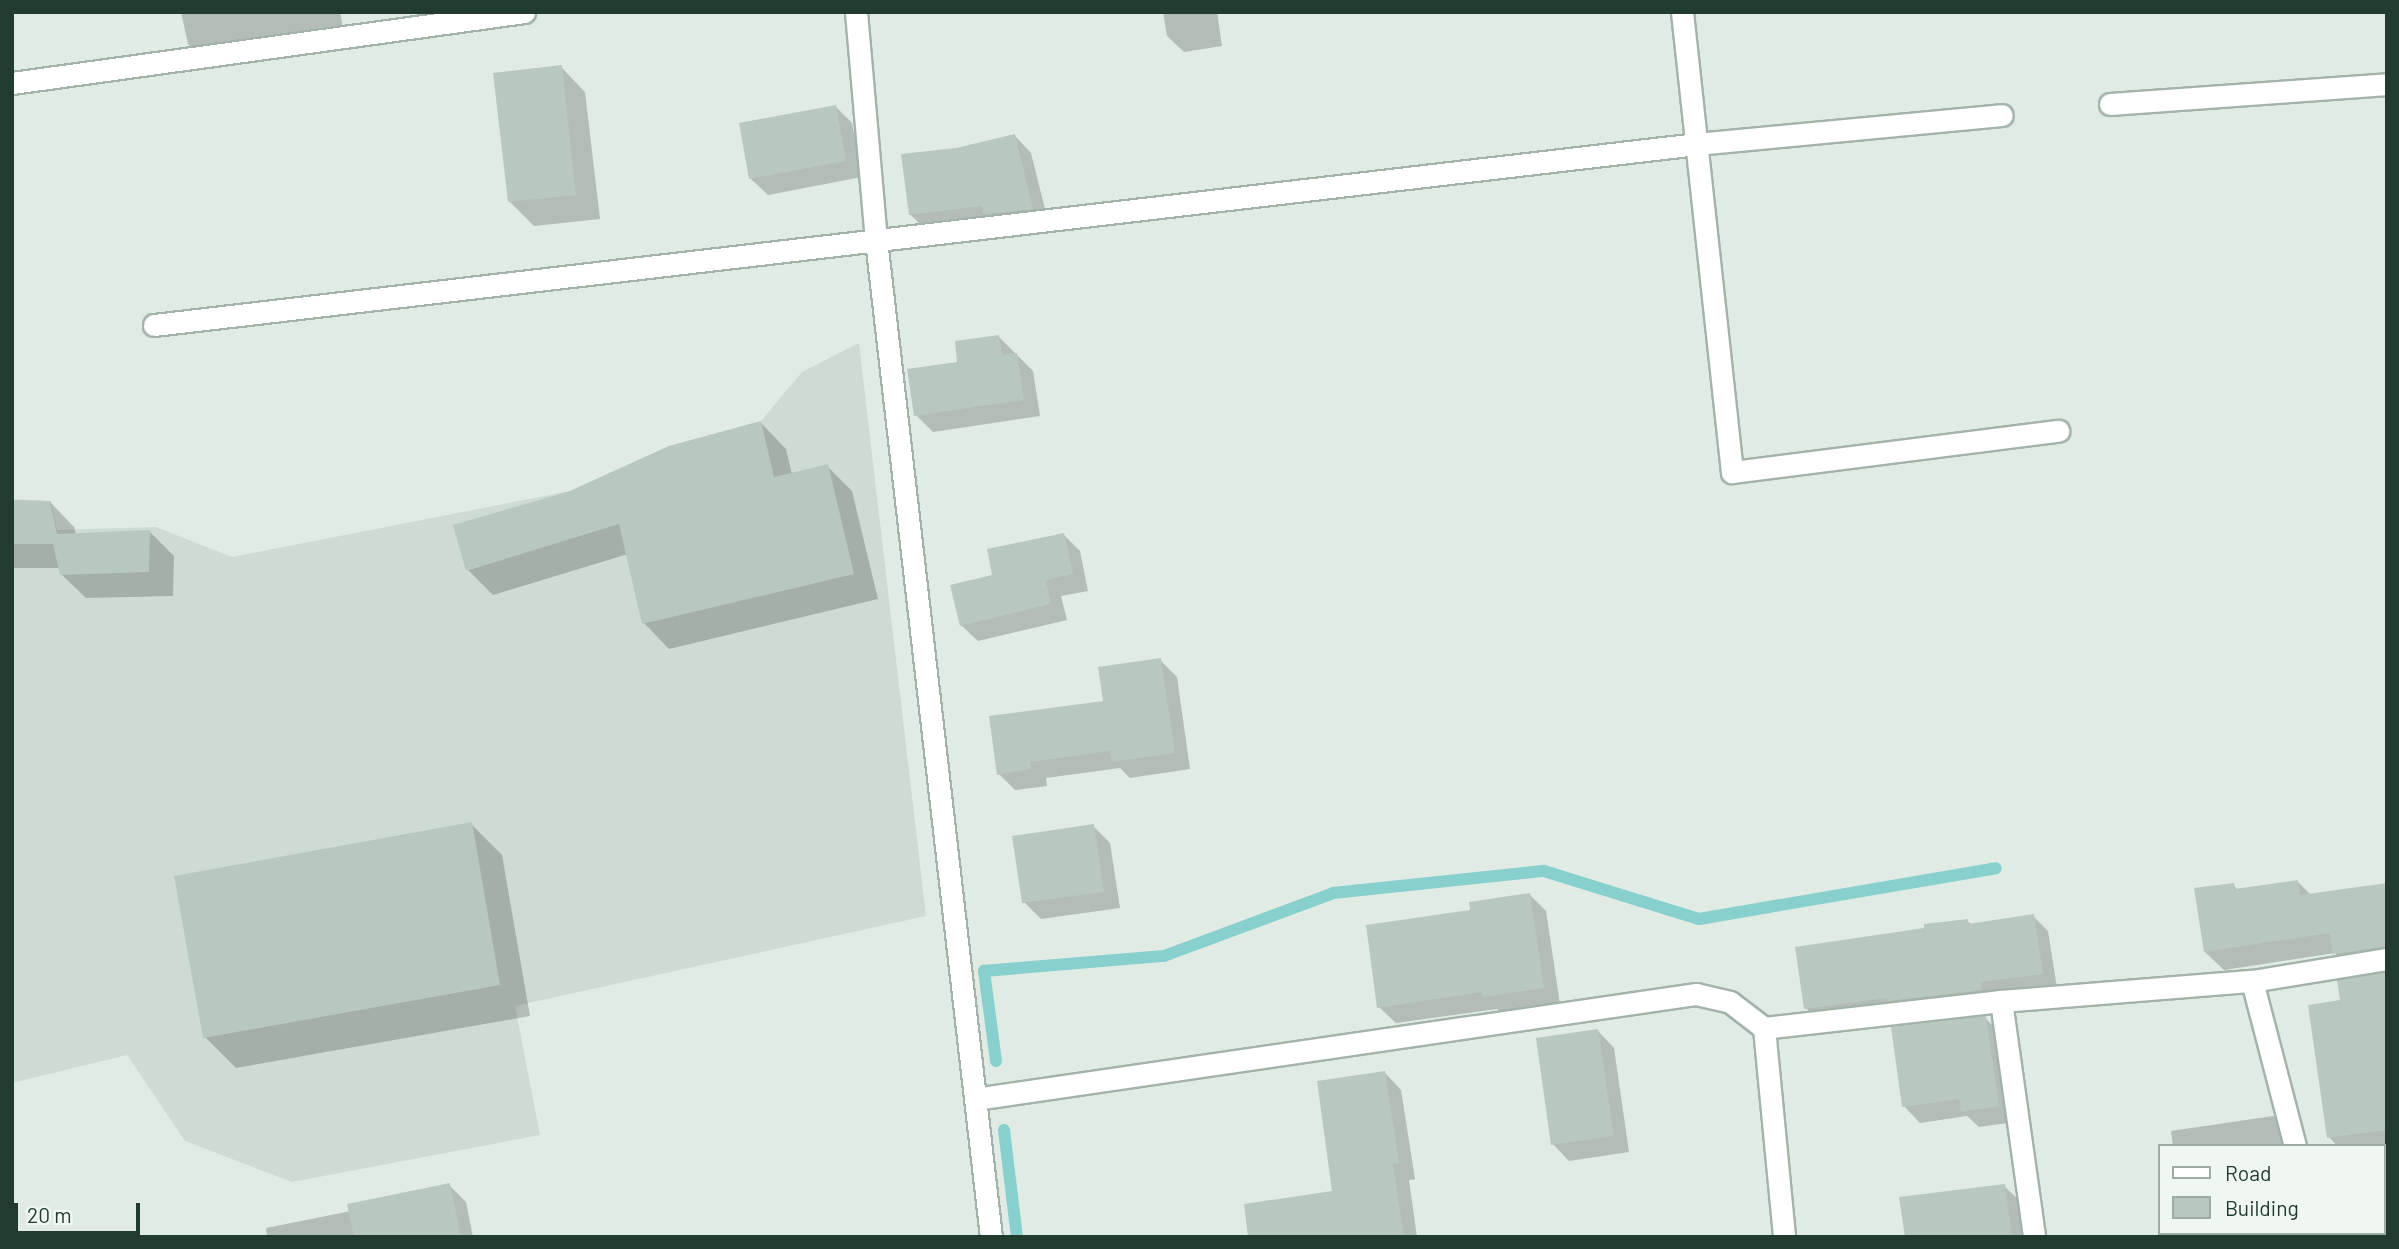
<!DOCTYPE html>
<style>
body{margin:0}
#map{position:relative;width:2399px;height:1249px;overflow:hidden;background:#e0ebe4;font-family:Barlow,sans-serif}
div>[style]{position:absolute}
.built>*{inset:0;background:#cedbd3}
.shadow>*{inset:0;background:#0003}
.stream>*{height:12px;margin:-6px;padding:0 6px;transform-origin:6px;border-radius:6px;background:#87d0ce}
.building>*{inset:0;background:#b8c8bf}
.roads{filter:drop-shadow(2px 0 #a3b3aa) drop-shadow(-2px 0 #a3b3aa) drop-shadow(0 2px #a3b3aa) drop-shadow(0 -2px #a3b3aa)}
.minor>*{height:21px;margin:-10.5px;padding:0 10.5px;transform-origin:10.5px;border-radius:10.5px;background:#fff}
span{translate:-50% -50%;white-space:nowrap;text-align:center;line-height:1.15;-webkit-text-stroke:7px #f0f7f2;paint-order:stroke}
.frame{position:absolute;inset:0;border:14px solid #213b2f;pointer-events:none}
.legend{position:absolute;left:2158px;top:1144px;width:228px;height:91px;box-sizing:border-box;background:#f0f7f2;border:2px solid #9daca4;margin:0;padding:9px 12px;list-style:none;font-size:21px;color:#213b2f}
.legend li{display:flex;align-items:center;gap:14px;height:35px}
.legend b{width:35px;border:2px solid #9daca4}
.scale{position:absolute;left:14px;top:1203px;width:126px;height:32px;box-sizing:border-box;border:4px solid #213b2f;border-top:0;padding-left:9px;font-size:21px;line-height:24px;white-space:nowrap;color:#213b2f;-webkit-text-stroke:5px #f0f7f2;paint-order:stroke}
</style>
<div id="map">
<div class="built">
<i style="clip-path:polygon(859px 343px,926px 916px,515px 1006px,540px 1135px,292px 1182px,185px 1141px,127px 1055px,12px 1083px,12px 499px,51px 501px,57px 530px,156px 527px,232px 557px,570px 491px,669px 446px,761px 421px,802px 372px)"></i>
</div>
<div class="shadow">
<i style="clip-path:polygon(181px 12px,340px 12px,346px 42px,204px 61px,188px 44px)"></i>
<i style="clip-path:polygon(415px 12px,486px 12px,427px 23px)"></i>
<i style="clip-path:polygon(1163px 12px,1217px 12px,1222px 46px,1184px 52px,1167px 36px)"></i>
<i style="clip-path:polygon(561px 67px,585px 92px,600px 219px,534px 226px,509px 201px)"></i>
<i style="clip-path:polygon(835px 106px,852px 123px,862px 177px,768px 195px,751px 179px)"></i>
<i style="clip-path:polygon(1015px 136px,1031px 153px,1049px 225px,927px 231px,910px 214px,957px 150px)"></i>
<i style="clip-path:polygon(999px 337px,1033px 371px,1040px 416px,933px 432px,916px 415px,959px 363px)"></i>
<i style="clip-path:polygon(761px 423px,786px 449px,792px 474px,827px 466px,852px 491px,878px 599px,669px 649px,644px 623px,628px 554px,493px 595px,468px 570px,571px 492px)"></i>
<i style="clip-path:polygon(12px 502px,50px 502px,74px 527px,76px 535px,149px 531px,174px 556px,173px 596px,86px 598px,61px 574px,60px 568px,12px 568px)"></i>
<i style="clip-path:polygon(1063px 534px,1080px 551px,1088px 591px,1061px 596px,1067px 620px,978px 641px,961px 625px,994px 576px)"></i>
<i style="clip-path:polygon(1160px 660px,1177px 677px,1190px 769px,1130px 778px,1120px 768px,1046px 778px,1047px 786px,1015px 790px,999px 774px,1105px 703px)"></i>
<i style="clip-path:polygon(471px 824px,502px 855px,530px 1016px,236px 1068px,205px 1037px)"></i>
<i style="clip-path:polygon(1093px 826px,1110px 843px,1120px 908px,1041px 919px,1024px 902px)"></i>
<i style="clip-path:polygon(2298px 882px,2311px 895px,2387px 884px,2387px 967px,2353px 972px,2335px 953px,2224px 970px,2205px 952px,2233px 885px,2239px 891px)"></i>
<i style="clip-path:polygon(1530px 895px,1546px 911px,1560px 1004px,1501px 1012px,1497px 1009px,1396px 1023px,1379px 1007px,1472px 911px)"></i>
<i style="clip-path:polygon(2033px 916px,2048px 931px,2057px 988px,1821px 1024px,1806px 1008px,1926px 930px,1967px 921px,1972px 925px)"></i>
<i style="clip-path:polygon(2387px 974px,2387px 1150px,2383px 1151px,2383px 1146px,2337px 1146px,2329px 1137px,2342px 1002px)"></i>
<i style="clip-path:polygon(1985px 1018px,2002px 1034px,2015px 1122px,1979px 1127px,1967px 1116px,1920px 1123px,1904px 1106px)"></i>
<i style="clip-path:polygon(1598px 1031px,1614px 1048px,1629px 1152px,1569px 1161px,1553px 1144px)"></i>
<i style="clip-path:polygon(1385px 1073px,1401px 1090px,1415px 1179px,1409px 1180px,1417px 1237px,1250px 1237px,1334px 1193px)"></i>
<i style="clip-path:polygon(2273px 1116px,2289px 1133px,2291px 1146px,2173px 1146px,2171px 1131px)"></i>
<i style="clip-path:polygon(449px 1185px,466px 1202px,473px 1237px,267px 1237px,266px 1228px,351px 1211px)"></i>
<i style="clip-path:polygon(2004px 1186px,2021px 1202px,2026px 1237px,1907px 1237px)"></i>
<i style="clip-path:polygon(2197px 1233px,2305px 1233px,2306px 1237px,2197px 1237px)"></i>
</div>
<div class="stream">
<i style="left:996px;top:1061px;width:91px;rotate:-97.6deg"></i>
<i style="left:984px;top:971px;width:181px;rotate:-4.8deg"></i>
<i style="left:1164px;top:956px;width:180px;rotate:-20.4deg"></i>
<i style="left:1333px;top:893px;width:212px;rotate:-6deg"></i>
<i style="left:1544px;top:871px;width:162px;rotate:17.2deg"></i>
<i style="left:1699px;top:919px;width:301px;rotate:-9.7deg"></i>
<i style="left:1004px;top:1130px;width:108px;rotate:83.1deg"></i>
</div>
<div class="building">
<i style="clip-path:polygon(562px 65px,576px 195px,508px 202px,493px 73px)"></i>
<i style="clip-path:polygon(836px 105px,846px 161px,749px 179px,739px 123px)"></i>
<i style="clip-path:polygon(1015px 134px,1033px 209px,983px 214px,982px 206px,909px 215px,901px 154px,956px 148px)"></i>
<i style="clip-path:polygon(999px 335px,1002px 355px,1017px 353px,1024px 400px,914px 416px,907px 369px,957px 362px,955px 341px)"></i>
<i style="clip-path:polygon(761px 421px,774px 477px,828px 464px,854px 574px,642px 624px,619px 524px,466px 571px,453px 525px,570px 491px,669px 446px)"></i>
<i style="clip-path:polygon(12px 500px,50px 501px,57px 534px,150px 530px,149px 572px,60px 575px,53px 544px,12px 544px)"></i>
<i style="clip-path:polygon(1064px 533px,1073px 574px,1046px 580px,1051px 604px,960px 626px,950px 585px,992px 575px,987px 549px)"></i>
<i style="clip-path:polygon(1161px 658px,1175px 753px,1112px 762px,1110px 751px,1030px 762px,1031px 769px,997px 775px,989px 716px,1103px 701px,1098px 667px)"></i>
<i style="clip-path:polygon(472px 822px,500px 985px,203px 1038px,174px 876px)"></i>
<i style="clip-path:polygon(1094px 824px,1104px 892px,1022px 903px,1012px 836px)"></i>
<i style="clip-path:polygon(2298px 880px,2300px 895px,2387px 883px,2387px 946px,2333px 954px,2330px 933px,2204px 952px,2194px 888px,2234px 883px,2235px 889px)"></i>
<i style="clip-path:polygon(1530px 893px,1544px 988px,1483px 997px,1482px 992px,1377px 1008px,1366px 925px,1470px 910px,1469px 902px)"></i>
<i style="clip-path:polygon(2034px 914px,2043px 974px,1981px 982px,1982px 990px,1888px 1001px,1887px 998px,1804px 1009px,1795px 947px,1924px 928px,1924px 924px,1968px 919px,1968px 924px)"></i>
<i style="clip-path:polygon(2387px 972px,2387px 1130px,2327px 1138px,2308px 1005px,2340px 1000px,2337px 980px)"></i>
<i style="clip-path:polygon(1986px 1016px,1999px 1106px,1961px 1112px,1959px 1099px,1902px 1107px,1891px 1027px)"></i>
<i style="clip-path:polygon(1598px 1029px,1614px 1136px,1551px 1145px,1536px 1038px)"></i>
<i style="clip-path:polygon(1385px 1071px,1399px 1163px,1393px 1164px,1404px 1237px,1248px 1237px,1244px 1204px,1332px 1191px,1317px 1081px)"></i>
<i style="clip-path:polygon(450px 1183px,461px 1237px,354px 1237px,347px 1204px)"></i>
<i style="clip-path:polygon(2005px 1184px,2012px 1237px,1905px 1237px,1899px 1197px)"></i>
</div>
<div class="roads">
<div class="minor">
<i style="left:856px;top:12px;width:229px;rotate:85deg"></i>
<i style="left:876px;top:240px;width:1004px;rotate:83.42deg"></i>
<i style="left:1682px;top:12px;width:463px;rotate:83.8deg"></i>
<i style="left:1732px;top:472px;width:329px;rotate:-7.2deg"></i>
<i style="left:12px;top:83px;width:517px;rotate:-7.89deg"></i>
<i style="left:2110px;top:104px;width:278px;rotate:-4.1deg"></i>
<i style="left:154px;top:325px;width:1553px;rotate:-6.69deg"></i>
<i style="left:1696px;top:144px;width:307px;rotate:-5.4deg"></i>
<i style="left:2252px;top:981px;width:171px;rotate:75.4deg"></i>
<i style="left:2001px;top:1001px;width:238px;rotate:82deg"></i>
<i style="left:1764px;top:1028px;width:210px;rotate:84.5deg"></i>
<i style="left:975px;top:1099px;width:729px;rotate:-8.29deg"></i>
<i style="left:1696px;top:994px;width:35px;rotate:13deg"></i>
<i style="left:1730px;top:1002px;width:43px;rotate:37.4deg"></i>
<i style="left:1764px;top:1028px;width:239px;rotate:-6.5deg"></i>
<i style="left:2001px;top:1001px;width:252px;rotate:-4.6deg"></i>
<i style="left:2252px;top:981px;width:137px;rotate:-9.3deg"></i>
<i style="left:2317px;top:1233px;width:4px;rotate:90deg"></i>
</div>
</div>
<div class="frame"></div>
<ul class="legend">
<li><b style="height:9px;background:#fff"></b>Road</li>
<li><b style="height:19px;background:#b8c8bf"></b>Building</li>
</ul>
<div class="scale">20 m</div>
</div>
